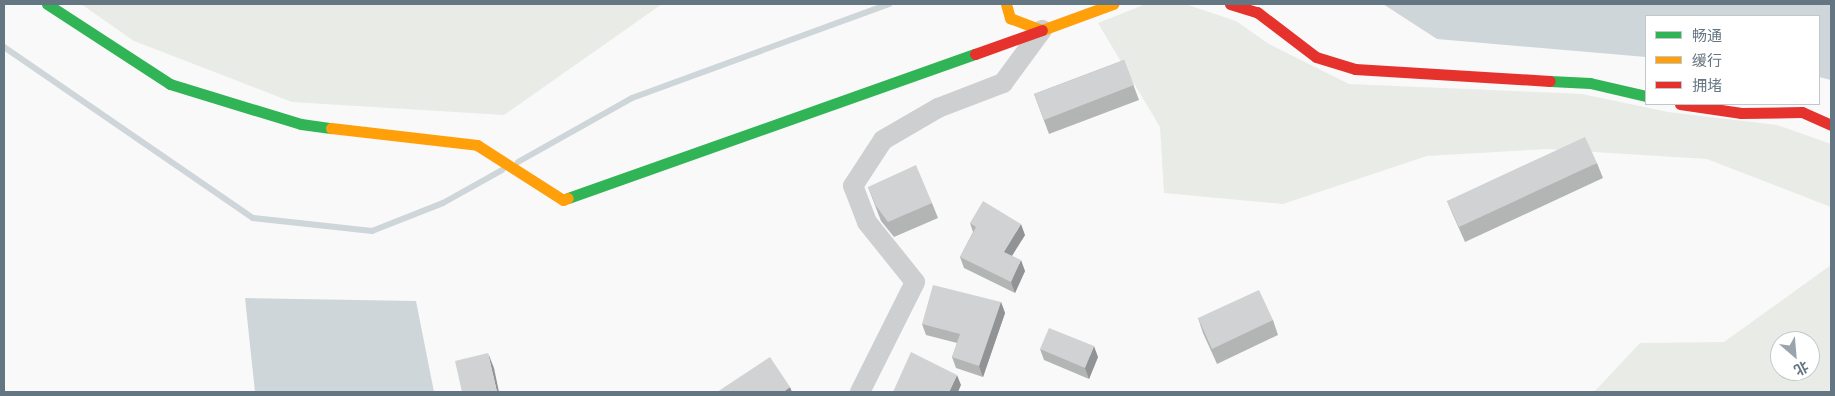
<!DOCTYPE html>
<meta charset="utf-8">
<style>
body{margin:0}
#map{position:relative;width:1835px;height:396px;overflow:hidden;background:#f9f9f9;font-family:"Golos Text","Noto Sans SC",sans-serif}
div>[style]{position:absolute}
.green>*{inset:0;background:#e8ebe6}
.water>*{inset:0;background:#ced6d9}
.stream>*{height:6px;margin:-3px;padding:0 3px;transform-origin:3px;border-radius:3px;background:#ced6d9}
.street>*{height:20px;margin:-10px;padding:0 10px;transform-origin:10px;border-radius:10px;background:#cecfd0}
.fast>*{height:11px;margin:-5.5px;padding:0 5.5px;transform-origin:5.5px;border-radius:5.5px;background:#30b455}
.slow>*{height:11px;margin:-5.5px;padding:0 5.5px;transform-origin:5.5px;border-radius:5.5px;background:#ff9f0a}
.jam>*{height:11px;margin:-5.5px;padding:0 5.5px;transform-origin:5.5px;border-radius:5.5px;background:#e5322d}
.wall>*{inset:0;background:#b3b5b5}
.shaded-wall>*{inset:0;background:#929394}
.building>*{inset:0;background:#d0d2d3}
span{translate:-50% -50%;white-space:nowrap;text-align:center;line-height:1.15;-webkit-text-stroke:5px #fff;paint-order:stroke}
.frame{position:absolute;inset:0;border:5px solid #657683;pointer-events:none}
.legend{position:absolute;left:1645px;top:15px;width:175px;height:90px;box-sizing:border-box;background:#fff;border:1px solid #c1c8cd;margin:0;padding:6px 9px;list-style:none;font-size:15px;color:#657683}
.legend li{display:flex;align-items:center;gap:10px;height:25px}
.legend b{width:25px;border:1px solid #c1c8cd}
.north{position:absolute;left:1770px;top:331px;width:50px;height:50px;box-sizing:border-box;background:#fff;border:1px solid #c1c8cd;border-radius:50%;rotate:153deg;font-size:14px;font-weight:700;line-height:20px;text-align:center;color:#657683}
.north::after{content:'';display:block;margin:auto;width:18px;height:22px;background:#99a4ac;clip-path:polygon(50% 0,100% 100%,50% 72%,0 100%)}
</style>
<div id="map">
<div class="green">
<i style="clip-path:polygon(81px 4px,662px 4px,504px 115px,292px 102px,134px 41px)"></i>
<i style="clip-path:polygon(1146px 4px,1185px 4px,1236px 21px,1269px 44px,1349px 84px,1582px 94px,1668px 112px,1777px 125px,1831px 144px,1831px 207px,1707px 159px,1546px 149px,1427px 156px,1283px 204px,1164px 193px,1160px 127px,1098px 23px)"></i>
<i style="clip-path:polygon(evenodd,1831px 265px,1831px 392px,1594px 392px,1640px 343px,1724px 342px,1831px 265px,1780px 341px,1810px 341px,1810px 371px,1780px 371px,1780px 341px)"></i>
</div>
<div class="water">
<i style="clip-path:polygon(1383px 4px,1831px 4px,1831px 80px,1819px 77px,1819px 16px,1646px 16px,1646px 57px,1437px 39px)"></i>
<i style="clip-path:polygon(245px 298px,416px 301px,434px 392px,255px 392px)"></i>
</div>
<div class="stream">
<i style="left:4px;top:47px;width:302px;rotate:34.5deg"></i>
<i style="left:253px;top:218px;width:120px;rotate:6.2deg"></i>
<i style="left:372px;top:231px;width:76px;rotate:-21.5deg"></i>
<i style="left:443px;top:203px;width:68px;rotate:-29.2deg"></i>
<i style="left:518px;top:162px;width:131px;rotate:-29.3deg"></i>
<i style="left:632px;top:98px;width:274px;rotate:-20.1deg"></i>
</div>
<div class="street">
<i style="left:860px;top:392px;width:123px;rotate:-63.4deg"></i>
<i style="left:915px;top:282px;width:77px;rotate:-128.7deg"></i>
<i style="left:867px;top:222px;width:39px;rotate:-111deg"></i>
<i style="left:853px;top:186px;width:55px;rotate:-56.9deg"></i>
<i style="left:883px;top:140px;width:64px;rotate:-30.2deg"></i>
<i style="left:938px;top:108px;width:70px;rotate:-21deg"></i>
<i style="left:1003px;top:83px;width:66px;rotate:-53.7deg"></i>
</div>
<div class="fast">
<i style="left:47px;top:4px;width:147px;rotate:33deg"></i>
<i style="left:170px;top:84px;width:137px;rotate:17deg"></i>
<i style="left:301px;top:124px;width:30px;rotate:8deg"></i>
<i style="left:1550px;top:81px;width:40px;rotate:2.9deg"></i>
<i style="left:1590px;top:83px;width:57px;rotate:13.1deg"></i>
<i style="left:568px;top:198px;width:432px;rotate:-19.5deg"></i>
</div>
<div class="slow">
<i style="left:1006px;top:4px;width:15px;rotate:74deg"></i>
<i style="left:1010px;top:18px;width:34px;rotate:21deg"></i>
<i style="left:1042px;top:30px;width:76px;rotate:-20.1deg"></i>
<i style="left:331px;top:128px;width:147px;rotate:6.6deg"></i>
<i style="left:477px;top:145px;width:102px;rotate:32.6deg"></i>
<i style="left:563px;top:200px;width:5px;rotate:-22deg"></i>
</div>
<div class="jam">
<i style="left:1230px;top:4px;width:28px;rotate:17deg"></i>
<i style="left:1257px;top:12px;width:74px;rotate:37.3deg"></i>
<i style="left:1316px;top:57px;width:41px;rotate:17.1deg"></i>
<i style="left:1355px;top:69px;width:195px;rotate:3.5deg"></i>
<i style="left:975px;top:54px;width:71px;rotate:-19.7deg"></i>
<i style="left:1680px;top:104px;width:62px;rotate:8.4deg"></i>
<i style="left:1741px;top:113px;width:61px;rotate:-0.9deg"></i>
<i style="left:1802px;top:112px;width:32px;rotate:24deg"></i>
</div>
<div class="wall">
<i style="clip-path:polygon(1124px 60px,1139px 100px,1049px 134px,1034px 94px)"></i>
<i style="clip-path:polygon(1597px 163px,1603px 178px,1465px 242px,1453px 215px,1447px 201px)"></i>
<i style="clip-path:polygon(868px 187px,932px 203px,938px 218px,894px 237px,881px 221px)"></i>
<i style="clip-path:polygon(970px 223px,1025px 235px,1012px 256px,1025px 271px,1015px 293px,964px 268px,960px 257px,973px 232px)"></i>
<i style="clip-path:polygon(1001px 302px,1005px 313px,983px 377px,956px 368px,952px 357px,957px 343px,926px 335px,922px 324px)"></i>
<i style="clip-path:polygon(1198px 318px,1273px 320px,1278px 335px,1217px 364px,1203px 333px)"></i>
<i style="clip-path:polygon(1040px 349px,1098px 357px,1089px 379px,1044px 360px)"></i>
</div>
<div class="shaded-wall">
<i style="clip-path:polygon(1021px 224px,1025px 235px,1008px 262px,1004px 252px)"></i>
<i style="clip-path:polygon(1021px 260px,1025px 271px,1015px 293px,1011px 282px)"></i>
<i style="clip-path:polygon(1001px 302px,1005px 313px,983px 377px,979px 366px)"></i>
<i style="clip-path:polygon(1094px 346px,1098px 357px,1089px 379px,1085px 368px)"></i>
<i style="clip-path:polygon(488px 353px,494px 368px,499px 392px,497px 392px)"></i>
<i style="clip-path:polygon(957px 375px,961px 385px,958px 392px,949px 392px)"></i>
<i style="clip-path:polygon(790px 387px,792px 392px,783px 392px)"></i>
</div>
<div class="building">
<i style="clip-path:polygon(1124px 60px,1134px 85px,1044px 120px,1034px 94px)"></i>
<i style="clip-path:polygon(1585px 137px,1597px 163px,1459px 227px,1447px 201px)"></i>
<i style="clip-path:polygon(916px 165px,932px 203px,888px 222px,876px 206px,868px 187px)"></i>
<i style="clip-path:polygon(983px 201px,1021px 224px,1004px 252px,1021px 260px,1011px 282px,960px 257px,976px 227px,970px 223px)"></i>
<i style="clip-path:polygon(933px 285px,1001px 302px,979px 366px,952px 357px,960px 334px,922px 324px)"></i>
<i style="clip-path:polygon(1259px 290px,1273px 320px,1212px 349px,1198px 318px)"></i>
<i style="clip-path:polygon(1049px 328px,1094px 346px,1085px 368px,1040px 349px)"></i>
<i style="clip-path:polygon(911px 352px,957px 375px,949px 392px,893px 392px)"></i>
<i style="clip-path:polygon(488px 353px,497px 392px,462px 392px,455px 361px)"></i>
<i style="clip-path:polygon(770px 357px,790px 387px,783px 392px,717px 392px)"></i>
</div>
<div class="frame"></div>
<ul class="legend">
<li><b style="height:6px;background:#30b455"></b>畅通</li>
<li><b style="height:6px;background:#ff9f0a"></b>缓行</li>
<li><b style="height:6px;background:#e5322d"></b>拥堵</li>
</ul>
<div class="north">北</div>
</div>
